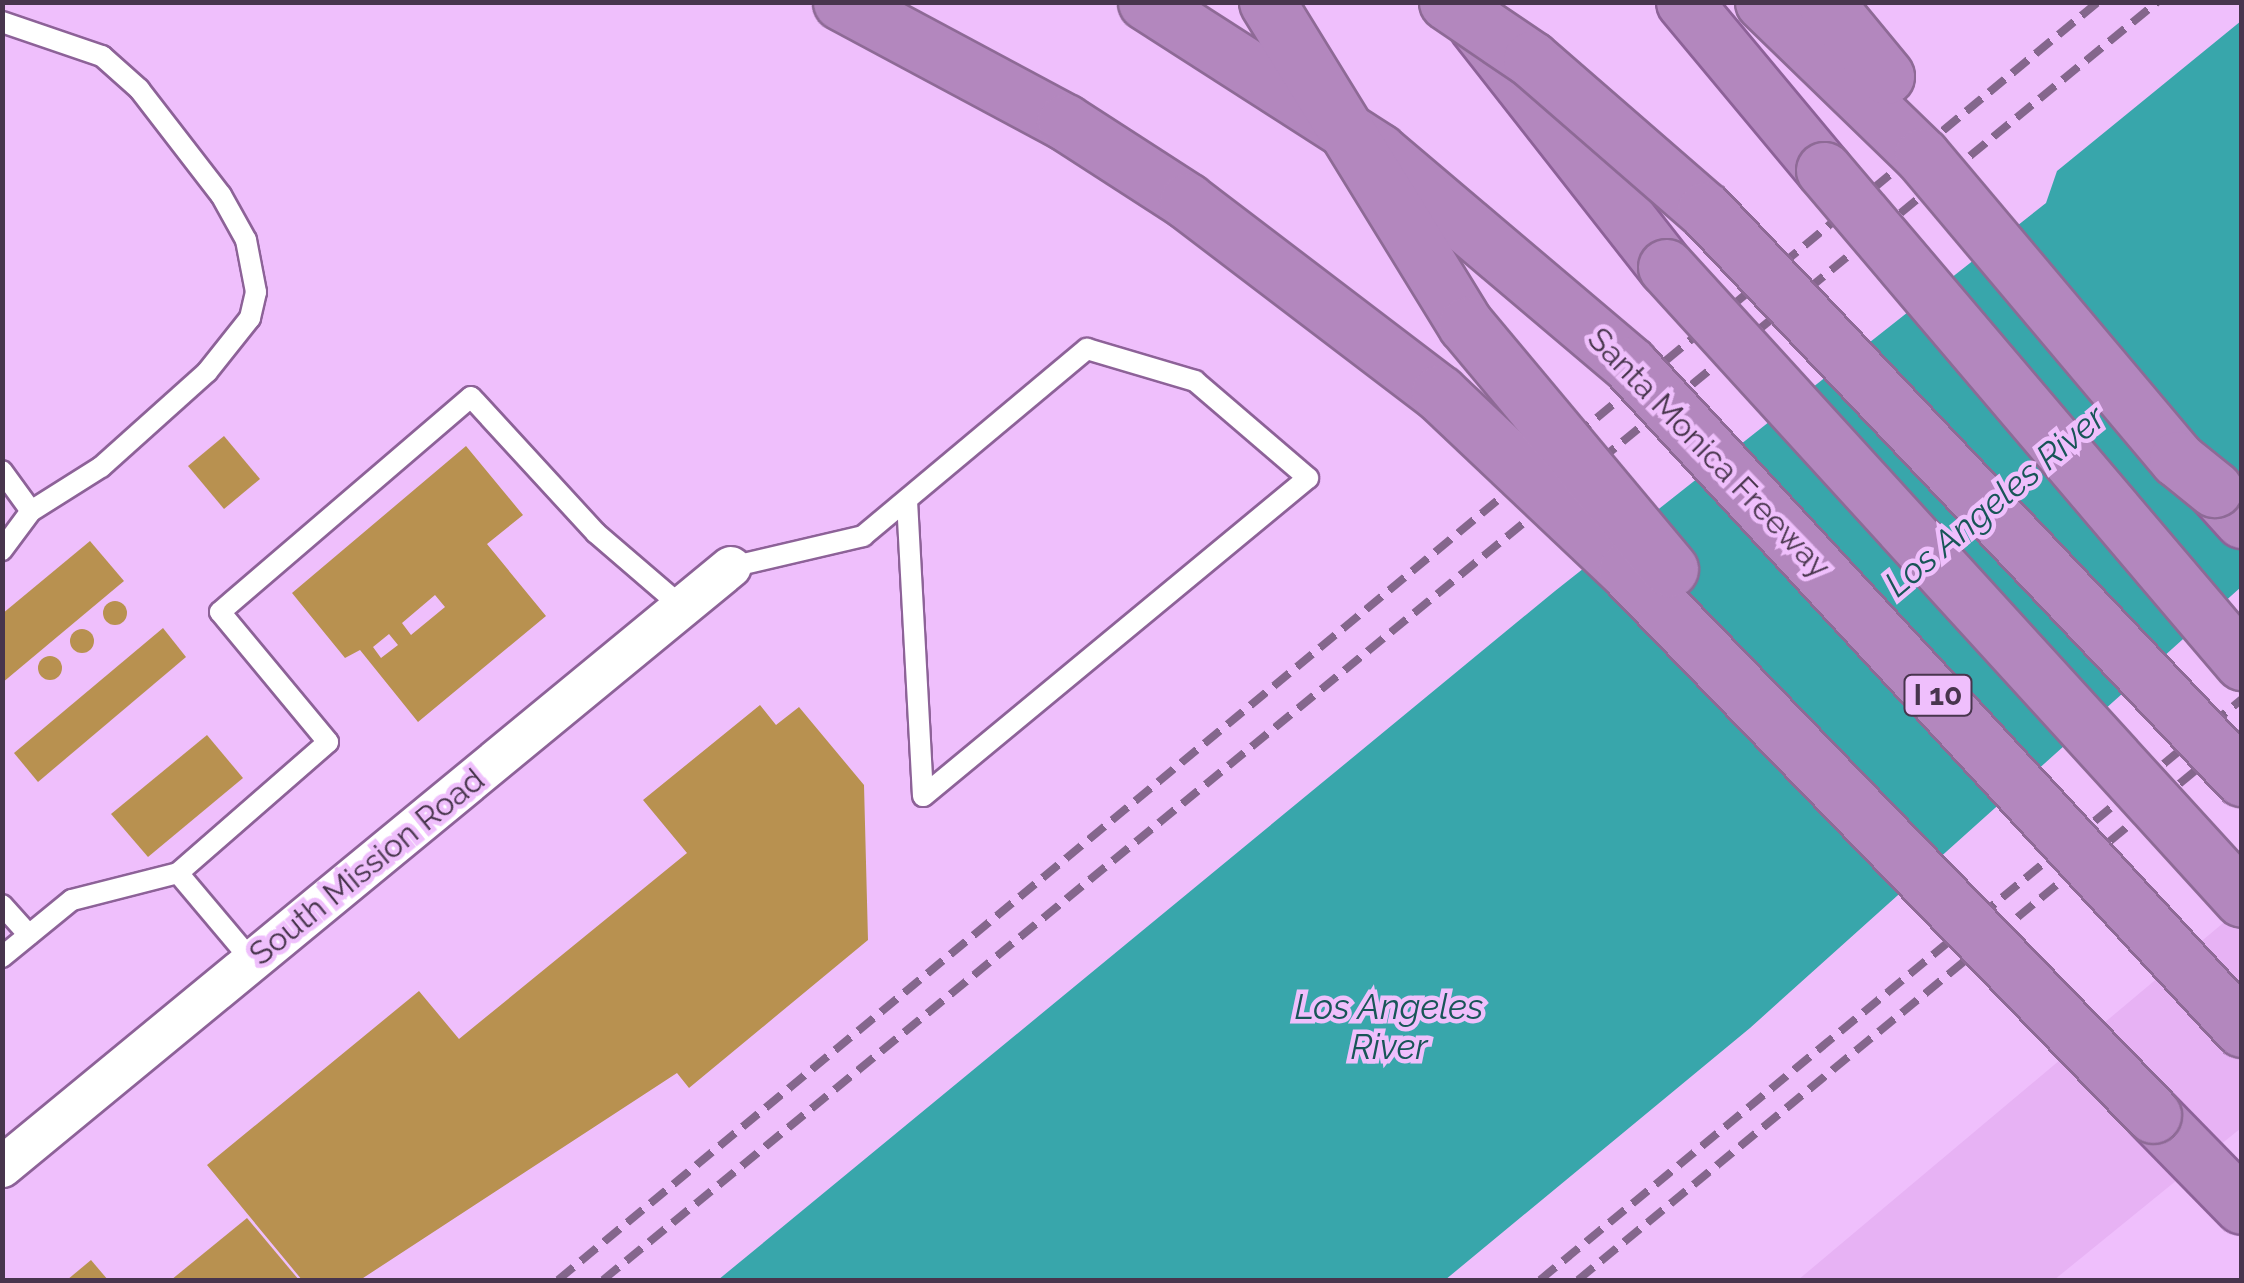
<!DOCTYPE html>
<style>
body{margin:0}
#map{position:relative;width:2244px;height:1283px;overflow:hidden;background:#efbffc;font-family:Raleway,sans-serif}
div>[style]{position:absolute}
.built>*{inset:0;background:#e7b2f4}
.water>*{inset:0;background:#38a6ab}
.building>*{inset:0;background:#b89150}
.round{border-radius:50%}
.roads{filter:drop-shadow(2px 0 #8d6298) drop-shadow(-2px 0 #8d6298) drop-shadow(0 2px #8d6298) drop-shadow(0 -2px #8d6298)}
.lane>*{height:20px;margin:-10px;padding:0 10px;transform-origin:10px;border-radius:10px;background:#fff}
.street>*{height:40px;margin:-20px;padding:0 20px;transform-origin:20px;border-radius:20px;background:#fff}
.highway>*{height:55px;margin:-27.5px;padding:0 27.5px;transform-origin:27.5px;border-radius:27.5px;background:#b387be}
.rail>*{height:8px;margin-top:-4px;transform-origin:0;background:repeating-linear-gradient(90deg,#84668c 0 20px,transparent 0 30px)}
.bridges{filter:drop-shadow(2px 0 #8e6a96) drop-shadow(-2px 0 #8e6a96) drop-shadow(0 2px #8e6a96) drop-shadow(0 -2px #8e6a96)}
.highway-bridge>*{height:55px;margin:-27.5px;padding:0 27.5px;transform-origin:27.5px;border-radius:27.5px;background:#b387be}
span{translate:-50% -50%;white-space:nowrap;text-align:center;line-height:1.15;-webkit-text-stroke:9px #efbffc;paint-order:stroke}
.shield-label span{padding:2px 8px;background:#efbffc;border:2px solid;border-radius:8px;-webkit-text-stroke-width:0}
.shield-label{font-size:30px;color:#48354d;font-weight:700}
.street-label{font-size:32px;color:#48354d}
.water-label{font-size:35px;color:#185557;font-style:italic}
.frame{position:absolute;inset:0;border:5px solid #48354d;pointer-events:none}
</style>
<div id="map">
<div class="built">
<i style="clip-path:polygon(2241px 908px,2241px 1128px,2054px 1280px,1798px 1280px)"></i>
</div>
<div class="water">
<i style="clip-path:polygon(2241px 21px,2241px 587px,1750px 1028px,1445px 1280px,718px 1280px,1555px 591px,2046px 203px,2057px 171px)"></i>
</div>
<div class="building">
<i style="clip-path:polygon(224px 436px,260px 479px,224px 509px,188px 466px)"></i>
<i style="clip-path:polygon(evenodd,466px 446px,523px 515px,487px 544px,546px 616px,418px 722px,360px 650px,345px 658px,292px 593px,466px 446px,435px 595px,445px 607px,411px 635px,402px 623px,435px 595px,466px 446px,389px 634px,398px 645px,381px 658px,373px 647px,389px 634px)"></i>
<i style="clip-path:polygon(90px 541px,124px 581px,2px 683px,2px 614px)"></i>
<i class="round" style="left:103px;top:601px;width:24px;height:24px"></i>
<i style="clip-path:polygon(163px 628px,186px 657px,38px 782px,14px 753px)"></i>
<i class="round" style="left:70px;top:629px;width:24px;height:24px"></i>
<i class="round" style="left:38px;top:656px;width:24px;height:24px"></i>
<i style="clip-path:polygon(760px 705px,776px 725px,799px 707px,864px 785px,868px 940px,689px 1088px,677px 1073px,360px 1280px,302px 1280px,207px 1165px,419px 991px,459px 1039px,687px 853px,643px 800px)"></i>
<i style="clip-path:polygon(207px 735px,243px 778px,148px 857px,111px 814px)"></i>
<i style="clip-path:polygon(247px 1218px,299px 1280px,171px 1280px)"></i>
<i style="clip-path:polygon(91px 1260px,108px 1280px,67px 1280px)"></i>
</div>
<div class="roads">
<div class="lane">
<i style="left:2px;top:22px;width:106px;rotate:18.8deg"></i>
<i style="left:102px;top:56px;width:50px;rotate:41.7deg"></i>
<i style="left:139px;top:89px;width:134px;rotate:52.3deg"></i>
<i style="left:221px;top:195px;width:51px;rotate:60.9deg"></i>
<i style="left:246px;top:240px;width:53px;rotate:79.1deg"></i>
<i style="left:256px;top:292px;width:27px;rotate:103deg"></i>
<i style="left:250px;top:318px;width:69px;rotate:128.5deg"></i>
<i style="left:207px;top:372px;width:142px;rotate:138.1deg"></i>
<i style="left:101px;top:467px;width:83px;rotate:147.8deg"></i>
<i style="left:2px;top:471px;width:49px;rotate:54.1deg"></i>
<i style="left:31px;top:511px;width:49px;rotate:126.6deg"></i>
<i style="left:731px;top:567px;width:136px;rotate:-13.2deg"></i>
<i style="left:863px;top:536px;width:292px;rotate:-39.9deg"></i>
<i style="left:1087px;top:349px;width:113px;rotate:16.5deg"></i>
<i style="left:1195px;top:381px;width:149px;rotate:40.6deg"></i>
<i style="left:1308px;top:478px;width:499px;rotate:140.4deg"></i>
<i style="left:923px;top:796px;width:296px;rotate:-93.1deg"></i>
<i style="left:178px;top:873px;width:115px;rotate:49.9deg"></i>
<i style="left:2px;top:905px;width:40px;rotate:48deg"></i>
<i style="left:2px;top:957px;width:90px;rotate:-39.2deg"></i>
<i style="left:72px;top:900px;width:109px;rotate:-14.3deg"></i>
<i style="left:178px;top:873px;width:199px;rotate:-41.1deg"></i>
<i style="left:328px;top:742px;width:169px;rotate:-129.7deg"></i>
<i style="left:220px;top:612px;width:330px;rotate:-40.6deg"></i>
<i style="left:471px;top:397px;width:185px;rotate:47.4deg"></i>
<i style="left:596px;top:533px;width:113px;rotate:40.7deg"></i>
</div>
<div class="street">
<i style="left:2px;top:1167px;width:944px;rotate:-39.46deg"></i>
</div>
<div class="highway">
<i style="left:1684px;top:2px;width:219px;rotate:50.2deg"></i>
<i style="left:1476px;top:25px;width:308px;rotate:51.9deg"></i>
<i style="left:2214px;top:489px;width:42px;rotate:47.9deg"></i>
<i style="left:2153px;top:1115px;width:127px;rotate:45.6deg"></i>
</div>
</div>
<div class="rail">
<i style="left:558px;top:1280px;width:2001px;rotate:-39.69deg"></i>
<i style="left:603px;top:1280px;width:2012px;rotate:-39.43deg"></i>
<i style="left:1540px;top:1280px;width:911px;rotate:-39.61deg"></i>
<i style="left:1578px;top:1280px;width:861px;rotate:-39.53deg"></i>
</div>
<div class="bridges">
<div class="highway-bridge">
<i style="left:841px;top:2px;width:254px;rotate:28.2deg"></i>
<i style="left:1065px;top:122px;width:145px;rotate:32.9deg"></i>
<i style="left:1187px;top:201px;width:317px;rotate:37.3deg"></i>
<i style="left:1439px;top:393px;width:257px;rotate:43.4deg"></i>
<i style="left:1626px;top:570px;width:758px;rotate:45.96deg"></i>
<i style="left:1146px;top:2px;width:276px;rotate:32.7deg"></i>
<i style="left:1378px;top:151px;width:331px;rotate:40.3deg"></i>
<i style="left:1630px;top:365px;width:903px;rotate:47.33deg"></i>
<i style="left:1267px;top:2px;width:379px;rotate:58.4deg"></i>
<i style="left:1466px;top:325px;width:318px;rotate:50.1deg"></i>
<i style="left:1447px;top:2px;width:102px;rotate:34.2deg"></i>
<i style="left:1531px;top:59px;width:230px;rotate:41deg"></i>
<i style="left:1705px;top:210px;width:782px;rotate:46.61deg"></i>
<i style="left:1763px;top:2px;width:221px;rotate:44.1deg"></i>
<i style="left:1922px;top:156px;width:396px;rotate:49.9deg"></i>
<i style="left:2177px;top:459px;width:48px;rotate:39deg"></i>
<i style="left:1825px;top:2px;width:96px;rotate:50.5deg"></i>
<i style="left:1824px;top:170px;width:646px;rotate:49.65deg"></i>
<i style="left:1666px;top:267px;width:855px;rotate:47.65deg"></i>
</div>
</div>
<div class="shield-label">
<span style="left:1938px;top:695px">I 10</span>
</div>
<div class="street-label">
<span style="left:1709px;top:453px;rotate:46deg">Santa Monica Freeway</span>
<span style="left:367px;top:867px;rotate:-39deg">South Mission Road</span>
</div>
<div class="water-label">
<span style="left:1995px;top:501px;rotate:-40deg">Los Angeles River</span>
<span style="left:1389px;top:1027px">Los Angeles<br>River</span>
</div>
<div class="frame"></div>
</div>
